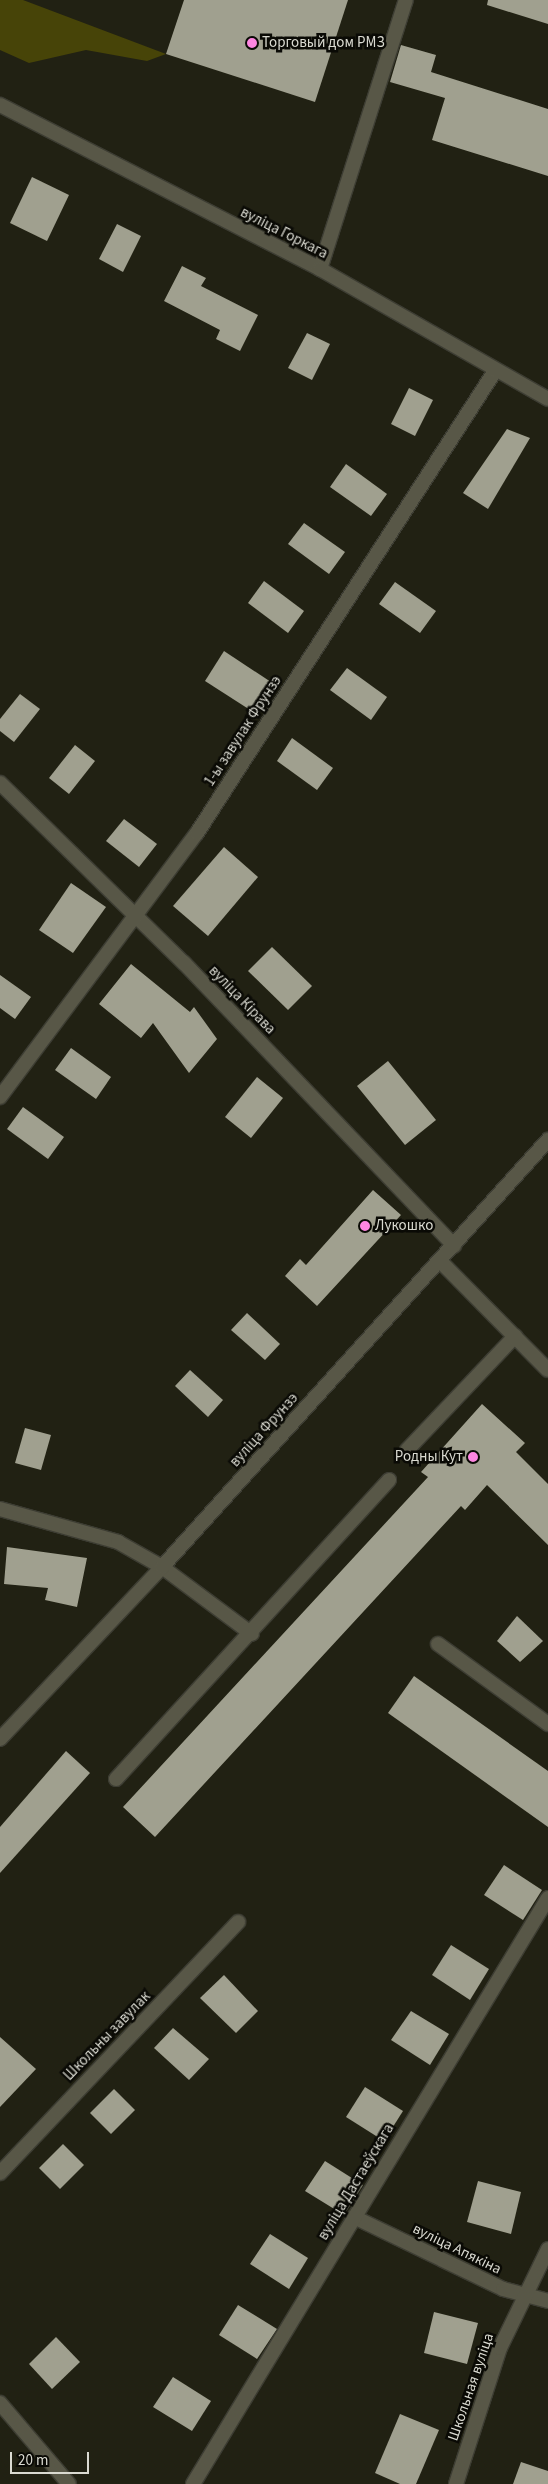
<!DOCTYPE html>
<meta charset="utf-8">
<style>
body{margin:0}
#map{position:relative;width:548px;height:2484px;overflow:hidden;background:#212113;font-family:"Source Sans 3",sans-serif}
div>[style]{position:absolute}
.green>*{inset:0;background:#474408}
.building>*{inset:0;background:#a0a08f}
.roads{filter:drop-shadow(1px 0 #3d3d33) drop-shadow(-1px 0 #3d3d33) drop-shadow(0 1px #3d3d33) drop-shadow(0 -1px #3d3d33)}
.service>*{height:14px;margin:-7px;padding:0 7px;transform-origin:7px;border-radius:7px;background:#585747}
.minor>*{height:14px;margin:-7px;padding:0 7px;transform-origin:7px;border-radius:7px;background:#585747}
.tertiary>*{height:14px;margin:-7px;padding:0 7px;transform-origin:7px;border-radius:7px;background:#585747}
.dots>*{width:14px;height:14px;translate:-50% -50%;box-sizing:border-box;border:2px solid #0a0a05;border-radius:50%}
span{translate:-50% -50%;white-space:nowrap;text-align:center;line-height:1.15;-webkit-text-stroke:5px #0a0a05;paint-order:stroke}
.poi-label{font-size:15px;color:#dadad1}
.left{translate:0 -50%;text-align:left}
.right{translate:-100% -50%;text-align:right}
.street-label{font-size:15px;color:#dadad1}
.scale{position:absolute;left:10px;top:2452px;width:79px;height:22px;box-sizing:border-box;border:2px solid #dadad1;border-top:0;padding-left:6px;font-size:15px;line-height:18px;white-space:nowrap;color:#dadad1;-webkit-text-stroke:4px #0a0a05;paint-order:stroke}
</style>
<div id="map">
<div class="green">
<i style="clip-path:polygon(0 0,23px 0,166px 54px,147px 61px,86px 50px,29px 63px,0 50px)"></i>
</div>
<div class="building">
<i style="clip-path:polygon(184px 0,348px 0,315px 102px,166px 54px)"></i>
<i style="clip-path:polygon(488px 0,548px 0,548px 24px,487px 5px)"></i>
<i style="clip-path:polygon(401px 45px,436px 55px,431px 72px,548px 109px,548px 176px,432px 140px,445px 98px,390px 82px)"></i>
<i style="clip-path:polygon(32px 177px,69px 195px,47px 241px,10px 223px)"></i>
<i style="clip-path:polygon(117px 224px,141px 236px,123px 272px,99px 259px)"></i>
<i style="clip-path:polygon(182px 266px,206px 278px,201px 286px,258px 315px,240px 351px,216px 339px,220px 330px,164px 301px)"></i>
<i style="clip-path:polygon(307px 333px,330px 344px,312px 380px,288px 368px)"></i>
<i style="clip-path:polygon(409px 388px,433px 400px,415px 436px,391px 424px)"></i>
<i style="clip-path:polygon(507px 429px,530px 438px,488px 509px,463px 493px)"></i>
<i style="clip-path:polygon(346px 464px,387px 494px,371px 516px,330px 487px)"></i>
<i style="clip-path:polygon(304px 523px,345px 552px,329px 574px,288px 544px)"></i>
<i style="clip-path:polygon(264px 581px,304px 611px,288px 633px,248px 603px)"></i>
<i style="clip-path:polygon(395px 582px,436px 611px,420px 633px,379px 604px)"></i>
<i style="clip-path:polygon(224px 651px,277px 686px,258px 715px,205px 681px)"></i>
<i style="clip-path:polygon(347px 668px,387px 697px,371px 720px,330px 690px)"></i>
<i style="clip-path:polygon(20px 694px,40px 709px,14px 742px,0 731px,0 719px)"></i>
<i style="clip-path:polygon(292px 738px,333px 768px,317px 790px,277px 761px)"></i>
<i style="clip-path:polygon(75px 745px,95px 761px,69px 794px,49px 778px)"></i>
<i style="clip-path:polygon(124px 819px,157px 844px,139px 867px,106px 841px)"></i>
<i style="clip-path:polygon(224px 847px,258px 877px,208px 936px,173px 906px)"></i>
<i style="clip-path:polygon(71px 883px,106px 907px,73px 953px,39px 930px)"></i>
<i style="clip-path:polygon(272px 947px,312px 986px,288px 1010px,248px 971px)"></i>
<i style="clip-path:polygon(131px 964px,190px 1012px,194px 1007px,217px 1039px,189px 1073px,153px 1023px,141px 1038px,99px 1004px)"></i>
<i style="clip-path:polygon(0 975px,31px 997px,15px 1019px,0 1008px)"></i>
<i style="clip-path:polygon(71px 1048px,111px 1077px,96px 1099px,55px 1070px)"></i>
<i style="clip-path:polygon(388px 1061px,436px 1120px,405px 1145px,357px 1086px)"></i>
<i style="clip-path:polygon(257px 1077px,283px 1098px,251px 1138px,225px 1117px)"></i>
<i style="clip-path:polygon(23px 1107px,64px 1137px,48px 1159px,7px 1129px)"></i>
<i style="clip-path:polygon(373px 1190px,401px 1215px,317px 1306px,285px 1276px,300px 1259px,306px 1265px)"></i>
<i style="clip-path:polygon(247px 1313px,280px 1344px,265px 1360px,231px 1330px)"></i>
<i style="clip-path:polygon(190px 1370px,223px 1400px,208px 1417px,175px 1386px)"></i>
<i style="clip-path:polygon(482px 1404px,525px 1443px,516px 1452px,548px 1484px,548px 1545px,487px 1485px,465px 1510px,461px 1506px,155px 1837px,123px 1807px,428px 1477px,421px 1472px)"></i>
<i style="clip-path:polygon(25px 1428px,51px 1435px,41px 1470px,15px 1463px)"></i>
<i style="clip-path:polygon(7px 1547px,87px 1558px,77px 1607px,45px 1600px,48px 1588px,4px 1584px)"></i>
<i style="clip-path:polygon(517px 1616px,543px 1641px,520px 1662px,497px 1641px)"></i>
<i style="clip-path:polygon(414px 1676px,548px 1771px,548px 1827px,388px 1713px)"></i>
<i style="clip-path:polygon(66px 1751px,90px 1773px,0 1873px,0 1827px)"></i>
<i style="clip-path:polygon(504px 1865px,542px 1890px,523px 1920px,484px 1895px)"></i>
<i style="clip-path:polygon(451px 1945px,489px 1969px,470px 2000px,432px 1975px)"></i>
<i style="clip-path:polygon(224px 1975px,258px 2011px,236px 2033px,200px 1998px)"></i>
<i style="clip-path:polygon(411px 2011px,449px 2034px,430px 2065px,391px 2040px)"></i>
<i style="clip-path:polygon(173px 2028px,209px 2059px,189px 2080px,154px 2048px)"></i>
<i style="clip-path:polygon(0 2037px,36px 2069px,0 2107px)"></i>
<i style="clip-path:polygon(365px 2087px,403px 2111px,384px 2141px,346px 2117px)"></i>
<i style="clip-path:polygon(114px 2089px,135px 2110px,111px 2134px,90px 2113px)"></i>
<i style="clip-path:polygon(63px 2144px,84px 2165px,60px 2189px,39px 2168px)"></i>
<i style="clip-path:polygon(325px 2161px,363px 2185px,344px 2215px,305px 2191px)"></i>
<i style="clip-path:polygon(478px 2181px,521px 2192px,511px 2234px,467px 2222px)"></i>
<i style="clip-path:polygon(270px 2234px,308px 2258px,289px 2289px,250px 2264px)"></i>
<i style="clip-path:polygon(238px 2305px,277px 2329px,257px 2359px,219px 2335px)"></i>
<i style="clip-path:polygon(434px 2312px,478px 2323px,467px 2364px,424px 2353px)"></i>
<i style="clip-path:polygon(56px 2337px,80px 2362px,52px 2389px,29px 2364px)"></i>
<i style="clip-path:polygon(173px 2377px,211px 2401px,192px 2431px,153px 2407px)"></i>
<i style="clip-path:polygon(400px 2414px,439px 2430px,416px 2484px,400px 2484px,375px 2473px)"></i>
<i style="clip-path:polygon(521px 2462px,548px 2471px,548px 2484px,513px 2484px)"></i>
</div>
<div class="roads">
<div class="service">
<i style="left:320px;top:269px;width:282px;rotate:-72.3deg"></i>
<i style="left:407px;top:1450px;width:157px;rotate:-46.5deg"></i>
<i style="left:162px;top:1567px;width:112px;rotate:36.7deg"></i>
<i style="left:438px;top:1644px;width:136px;rotate:36deg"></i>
<i style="left:116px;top:1779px;width:405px;rotate:-47.6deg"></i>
</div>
<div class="minor">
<i style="left:0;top:783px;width:257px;rotate:44.4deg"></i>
<i style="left:184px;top:963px;width:391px;rotate:46.3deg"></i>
<i style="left:0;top:1097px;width:329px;rotate:-53.3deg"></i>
<i style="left:197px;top:833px;width:550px;rotate:-57.18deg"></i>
<i style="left:440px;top:1261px;width:153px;rotate:45.3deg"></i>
<i style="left:0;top:1509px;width:123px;rotate:15.6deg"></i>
<i style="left:118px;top:1542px;width:51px;rotate:29.6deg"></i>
<i style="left:0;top:2173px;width:346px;rotate:-46.5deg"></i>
<i style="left:354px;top:2217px;width:165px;rotate:25.8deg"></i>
<i style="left:503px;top:2289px;width:47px;rotate:14.9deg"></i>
<i style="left:0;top:2403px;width:106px;rotate:49.6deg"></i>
<i style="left:193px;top:2484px;width:685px;rotate:-58.79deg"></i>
<i style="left:456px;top:2484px;width:143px;rotate:-72.1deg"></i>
<i style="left:500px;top:2348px;width:110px;rotate:-64.1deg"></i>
</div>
<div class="tertiary">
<i style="left:0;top:105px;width:360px;rotate:27.1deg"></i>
<i style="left:320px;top:269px;width:262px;rotate:29.7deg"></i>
<i style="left:0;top:1739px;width:236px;rotate:-46.7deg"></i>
<i style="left:162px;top:1567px;width:576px;rotate:-47.89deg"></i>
</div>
</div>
<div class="dots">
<i style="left:252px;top:43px;background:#fe86e1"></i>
<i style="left:365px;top:1226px;background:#fe86e1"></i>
<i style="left:473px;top:1457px;background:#fe86e1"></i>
</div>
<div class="poi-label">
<span class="left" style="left:262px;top:43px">Торговый дом РМЗ</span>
<span class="left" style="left:375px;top:1226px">Лукошко</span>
<span class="right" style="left:463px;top:1457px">Родны Кут</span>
</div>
<div class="street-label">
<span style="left:284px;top:233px;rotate:27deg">вуліца Горкага</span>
<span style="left:243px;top:731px;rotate:-57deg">1-ы завулак Фрунзэ</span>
<span style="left:242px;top:1000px;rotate:46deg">вуліца Кірава</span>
<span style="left:264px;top:1430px;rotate:-48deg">вуліца Фрунзэ</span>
<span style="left:107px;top:2036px;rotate:-46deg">Школьны завулак</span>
<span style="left:356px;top:2182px;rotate:-59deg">вуліца Дастаеўскага</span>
<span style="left:457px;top:2249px;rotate:26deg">вуліца Апякіна</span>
<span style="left:471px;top:2387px;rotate:-71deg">Школьная вуліца</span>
</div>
<div class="scale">20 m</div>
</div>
